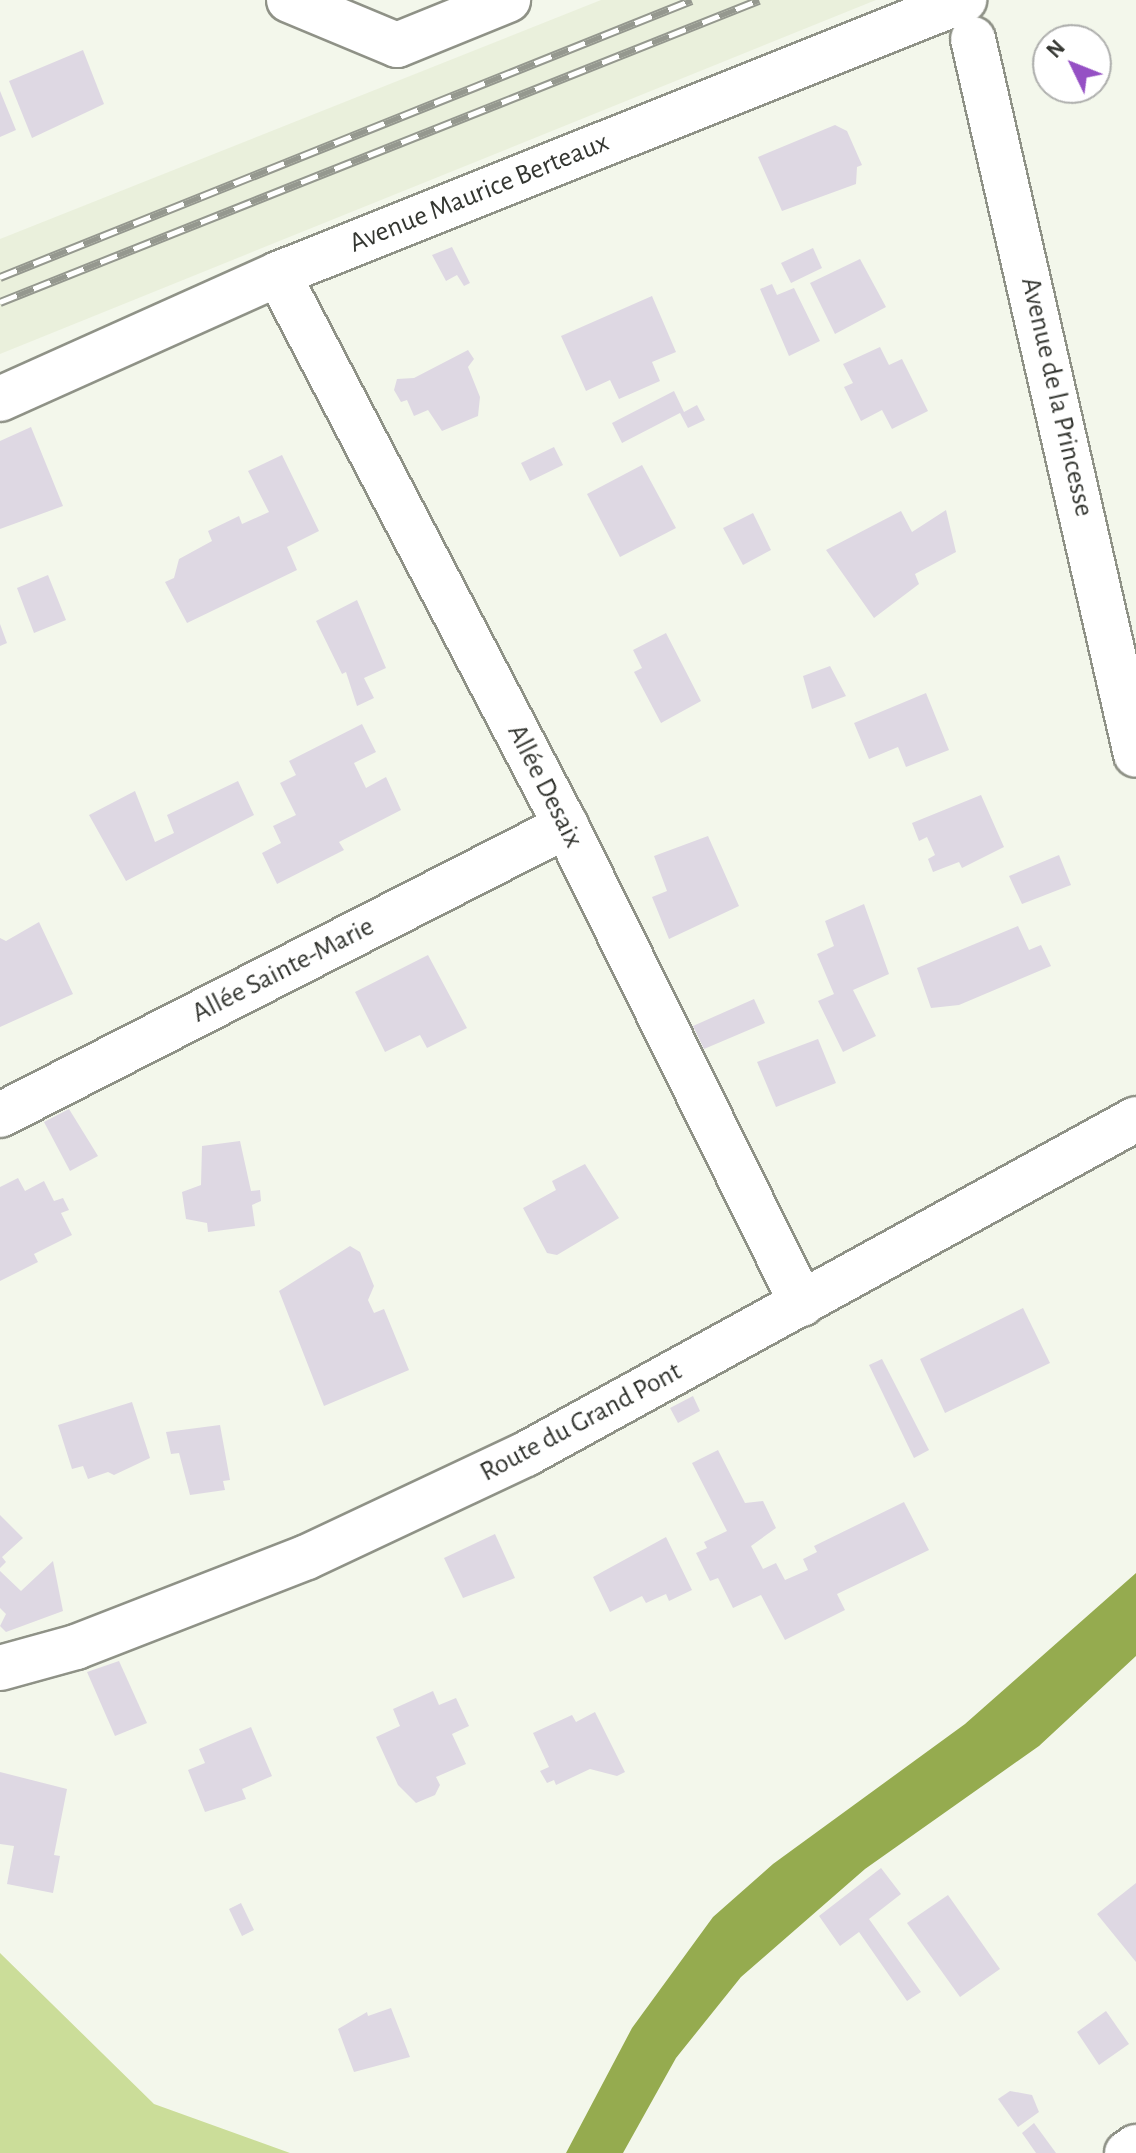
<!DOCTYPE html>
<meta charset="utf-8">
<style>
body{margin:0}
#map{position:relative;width:1136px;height:2153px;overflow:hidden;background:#f3f7eb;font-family:"Alegreya Sans",sans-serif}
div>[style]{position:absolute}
.built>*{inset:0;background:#eaf0dc}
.green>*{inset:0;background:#cbdd99}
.water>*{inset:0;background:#95ab4f}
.building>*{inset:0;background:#ded8e3}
.roads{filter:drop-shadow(2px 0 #8f9287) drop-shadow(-2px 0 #8f9287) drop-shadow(0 2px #8f9287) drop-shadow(0 -2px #8f9287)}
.street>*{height:44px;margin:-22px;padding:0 22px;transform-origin:22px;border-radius:22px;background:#fff}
.secondary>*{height:44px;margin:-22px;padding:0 22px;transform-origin:22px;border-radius:22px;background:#fff}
.rail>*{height:9px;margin-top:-4.5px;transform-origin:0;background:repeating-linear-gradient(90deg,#fff 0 18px,#95988f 0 36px);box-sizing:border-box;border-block:2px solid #95988f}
span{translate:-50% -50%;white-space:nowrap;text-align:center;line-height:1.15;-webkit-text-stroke:6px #fff;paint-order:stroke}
.street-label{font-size:28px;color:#343631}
.north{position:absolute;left:1032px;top:24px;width:80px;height:80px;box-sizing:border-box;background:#fff;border:2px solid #aeafad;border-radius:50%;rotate:313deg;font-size:22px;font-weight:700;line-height:32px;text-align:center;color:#343631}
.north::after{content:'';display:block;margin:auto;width:28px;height:36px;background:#9550c4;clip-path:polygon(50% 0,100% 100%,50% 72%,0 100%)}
</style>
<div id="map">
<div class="built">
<i style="clip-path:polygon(601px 0,876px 0,0 354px,0 239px)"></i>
</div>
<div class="green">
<i style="clip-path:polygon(0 1953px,154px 2104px,290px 2153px,0 2153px)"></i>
</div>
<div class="water">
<i style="clip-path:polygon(1136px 1573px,1136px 1656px,1039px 1746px,865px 1869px,741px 1977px,676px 2058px,623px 2153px,566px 2153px,632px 2028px,713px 1917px,773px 1864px,965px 1724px)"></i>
</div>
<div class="building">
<i style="clip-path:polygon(83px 50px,104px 104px,32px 138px,9px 81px)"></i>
<i style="clip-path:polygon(0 91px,16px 130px,0 137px)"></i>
<i style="clip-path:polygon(835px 125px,847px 131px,862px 165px,857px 167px,856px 184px,782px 211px,758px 157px)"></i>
<i style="clip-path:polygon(452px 247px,470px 283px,464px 286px,457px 275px,446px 281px,432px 255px)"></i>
<i style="clip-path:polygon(813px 248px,822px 268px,791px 283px,781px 263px)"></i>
<i style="clip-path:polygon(860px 259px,886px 307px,835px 334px,810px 283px)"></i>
<i style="clip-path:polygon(772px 284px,777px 295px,794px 288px,820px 341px,789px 356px,760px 289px)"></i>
<i style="clip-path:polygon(652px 296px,676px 352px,652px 362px,660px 381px,619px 399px,610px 380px,586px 391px,561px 336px)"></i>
<i style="clip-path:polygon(880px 347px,889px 365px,902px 359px,928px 411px,892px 429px,882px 410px,861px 421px,844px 387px,853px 383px,843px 364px)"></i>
<i style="clip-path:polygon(468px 350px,474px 359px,468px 367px,480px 397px,478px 416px,442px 431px,428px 410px,414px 416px,407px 400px,401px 402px,394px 390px,397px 379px,414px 378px)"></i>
<i style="clip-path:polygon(674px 391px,684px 412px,697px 405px,705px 420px,688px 428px,680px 413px,622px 443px,612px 423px)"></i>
<i style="clip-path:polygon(31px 427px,63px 506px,0 529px,0 441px)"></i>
<i style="clip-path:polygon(554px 447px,563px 465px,530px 481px,521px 463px)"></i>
<i style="clip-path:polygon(282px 455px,319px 531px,287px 547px,297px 570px,187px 623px,165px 582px,174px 578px,179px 559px,212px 541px,208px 531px,239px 516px,242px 524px,269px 512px,248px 471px)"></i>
<i style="clip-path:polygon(642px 465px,676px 528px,620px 557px,587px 494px)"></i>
<i style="clip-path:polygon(946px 510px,956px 552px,915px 574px,919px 584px,874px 618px,826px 550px,901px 511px,912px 532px)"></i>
<i style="clip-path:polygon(753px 513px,771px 550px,743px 565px,723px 528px)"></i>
<i style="clip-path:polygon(48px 575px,66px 620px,34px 633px,17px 588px)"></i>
<i style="clip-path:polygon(357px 600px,386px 668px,364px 678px,374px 698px,357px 706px,346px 672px,342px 674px,316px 621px)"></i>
<i style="clip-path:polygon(0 624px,7px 643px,0 646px)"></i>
<i style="clip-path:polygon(666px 633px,701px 701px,661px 723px,634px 672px,642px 668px,633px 650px)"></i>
<i style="clip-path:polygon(830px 666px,846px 696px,812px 709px,803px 676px)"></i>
<i style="clip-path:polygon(926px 693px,949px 750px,906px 767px,898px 747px,869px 759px,854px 723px)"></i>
<i style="clip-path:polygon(362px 724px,376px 752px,354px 763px,366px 788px,386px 777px,401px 810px,339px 842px,344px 850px,277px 884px,262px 853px,281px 843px,273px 826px,296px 815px,280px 783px,296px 775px,289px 761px)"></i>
<i style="clip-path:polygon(238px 781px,254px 815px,126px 881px,89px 815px,135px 791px,155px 842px,174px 833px,167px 815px)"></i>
<i style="clip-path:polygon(981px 795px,1004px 847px,962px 868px,959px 862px,933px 872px,928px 859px,935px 855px,927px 837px,919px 841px,912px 823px)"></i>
<i style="clip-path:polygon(708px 836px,739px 906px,669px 939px,652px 897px,667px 891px,654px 856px)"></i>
<i style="clip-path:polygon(1059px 855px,1071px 885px,1022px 904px,1009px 876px)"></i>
<i style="clip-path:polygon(864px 904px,889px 974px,853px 990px,876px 1036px,843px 1052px,818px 1001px,834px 994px,817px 954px,834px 946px,825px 921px)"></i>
<i style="clip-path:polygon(39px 922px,73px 994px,0 1027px,0 938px,6px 941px)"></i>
<i style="clip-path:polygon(1018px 926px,1029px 950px,1041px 945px,1051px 966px,959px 1005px,931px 1008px,917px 968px)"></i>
<i style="clip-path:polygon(428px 955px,467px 1028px,427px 1048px,420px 1035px,385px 1052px,355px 992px)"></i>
<i style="clip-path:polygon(754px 999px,765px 1023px,704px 1049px,693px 1026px)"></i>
<i style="clip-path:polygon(818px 1039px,836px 1083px,776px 1107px,757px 1062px)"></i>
<i style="clip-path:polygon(69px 1109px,98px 1156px,70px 1171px,44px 1122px)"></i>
<i style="clip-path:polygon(240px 1141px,251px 1191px,260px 1190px,261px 1201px,252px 1205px,255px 1226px,208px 1232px,207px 1223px,186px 1219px,182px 1192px,201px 1185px,202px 1146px)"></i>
<i style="clip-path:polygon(585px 1164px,619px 1218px,557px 1255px,547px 1253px,523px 1208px,556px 1190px,552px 1181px)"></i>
<i style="clip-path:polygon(18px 1178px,25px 1191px,44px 1181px,54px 1201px,63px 1198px,69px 1210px,61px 1213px,72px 1235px,34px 1254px,38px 1262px,0 1281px,0 1187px)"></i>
<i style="clip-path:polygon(350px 1246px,360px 1252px,374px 1286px,368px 1300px,374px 1313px,384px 1309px,409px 1370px,324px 1406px,279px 1291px)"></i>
<i style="clip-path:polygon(1023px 1308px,1050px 1363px,945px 1413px,920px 1359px)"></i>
<i style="clip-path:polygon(882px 1359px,929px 1450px,914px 1458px,869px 1365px)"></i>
<i style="clip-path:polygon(693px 1396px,700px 1411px,678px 1423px,670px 1408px)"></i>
<i style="clip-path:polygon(132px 1402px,150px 1458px,114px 1475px,108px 1472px,88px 1479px,83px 1466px,72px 1469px,58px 1425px)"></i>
<i style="clip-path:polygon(220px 1425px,230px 1480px,223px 1481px,225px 1490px,190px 1495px,179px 1453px,171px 1454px,166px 1432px)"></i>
<i style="clip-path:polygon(718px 1450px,745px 1503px,763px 1501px,776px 1528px,751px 1546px,763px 1569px,776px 1563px,785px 1580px,808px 1570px,803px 1559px,817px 1552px,814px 1546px,904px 1502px,929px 1550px,837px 1594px,845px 1610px,785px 1640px,761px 1595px,733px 1608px,718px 1578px,710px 1581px,696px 1553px,707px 1548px,704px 1542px,727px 1531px,692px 1463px)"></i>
<i style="clip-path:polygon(0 1515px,23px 1538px,2px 1557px,6px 1562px,0 1568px)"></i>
<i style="clip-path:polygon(495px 1534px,515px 1578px,463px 1598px,444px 1558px)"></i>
<i style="clip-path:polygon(666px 1537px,692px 1590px,669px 1601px,666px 1594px,646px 1603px,642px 1596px,610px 1612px,593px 1577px)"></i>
<i style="clip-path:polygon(53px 1561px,63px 1611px,6px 1632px,0 1626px,6px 1614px,0 1608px,0 1571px,21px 1591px)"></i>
<i style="clip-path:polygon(119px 1661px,147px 1723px,115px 1736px,87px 1672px)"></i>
<i style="clip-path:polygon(433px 1691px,439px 1705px,456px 1698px,469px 1726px,452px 1734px,466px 1764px,436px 1777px,440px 1785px,435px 1795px,416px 1803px,398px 1785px,376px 1737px,400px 1726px,393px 1709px)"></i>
<i style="clip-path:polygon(595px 1712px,625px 1772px,617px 1776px,590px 1769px,556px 1785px,554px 1780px,547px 1783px,540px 1771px,549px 1767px,533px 1733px,572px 1715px,576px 1722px)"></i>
<i style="clip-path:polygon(251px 1727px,272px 1776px,242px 1789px,246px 1799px,205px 1812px,188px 1770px,205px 1763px,199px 1749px)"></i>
<i style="clip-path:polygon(0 1772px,67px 1789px,54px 1855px,60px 1856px,53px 1893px,7px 1884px,14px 1846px,0 1844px)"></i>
<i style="clip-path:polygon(881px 1868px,901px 1894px,869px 1919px,921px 1992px,907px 2001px,859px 1932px,840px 1946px,819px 1916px)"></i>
<i style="clip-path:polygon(1136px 1883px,1136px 1962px,1097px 1914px)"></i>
<i style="clip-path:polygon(948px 1895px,1000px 1969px,960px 1997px,907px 1923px)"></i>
<i style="clip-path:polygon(241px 1903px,254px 1930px,242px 1936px,229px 1909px)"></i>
<i style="clip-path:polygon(391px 2008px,410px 2057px,354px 2072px,338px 2029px,367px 2012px,368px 2016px)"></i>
<i style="clip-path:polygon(1106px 2011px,1129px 2044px,1099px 2065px,1077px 2032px)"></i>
<i style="clip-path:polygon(1010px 2091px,1032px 2095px,1039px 2112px,1018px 2127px,998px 2099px)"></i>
<i style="clip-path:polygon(1034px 2123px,1056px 2153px,1036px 2153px,1022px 2133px)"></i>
</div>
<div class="roads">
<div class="street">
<i style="left:289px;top:0;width:117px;rotate:22.6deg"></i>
<i style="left:397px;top:45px;width:120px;rotate:-22.1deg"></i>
<i style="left:278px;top:274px;width:623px;rotate:62.45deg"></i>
<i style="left:566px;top:826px;width:533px;rotate:63.72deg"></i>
<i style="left:0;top:399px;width:305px;rotate:-24.2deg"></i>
<i style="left:278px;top:274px;width:739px;rotate:-21.77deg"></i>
<i style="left:0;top:1115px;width:636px;rotate:-27.05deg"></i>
<i style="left:0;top:1668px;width:79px;rotate:-15.4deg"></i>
<i style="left:76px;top:1647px;width:248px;rotate:-21.3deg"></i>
<i style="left:307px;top:1557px;width:242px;rotate:-25.2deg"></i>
<i style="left:526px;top:1454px;width:696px;rotate:-28.77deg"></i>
<i style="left:1127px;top:2153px;width:11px;rotate:-34deg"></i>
</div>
<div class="secondary">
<i style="left:973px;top:39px;width:734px;rotate:77.17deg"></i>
</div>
</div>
<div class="rail">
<i style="left:0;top:277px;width:745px;rotate:-21.82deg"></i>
<i style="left:0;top:302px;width:817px;rotate:-21.7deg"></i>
</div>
<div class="street-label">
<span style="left:479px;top:193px;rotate:-22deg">Avenue Maurice Berteaux</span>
<span style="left:1057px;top:397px;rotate:77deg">Avenue de la Princesse</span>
<span style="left:545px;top:786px;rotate:63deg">Allée Desaix</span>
<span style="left:283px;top:970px;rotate:-27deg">Allée Sainte-Marie</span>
<span style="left:581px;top:1422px;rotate:-28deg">Route du Grand Pont</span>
</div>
<div class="north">N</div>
</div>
